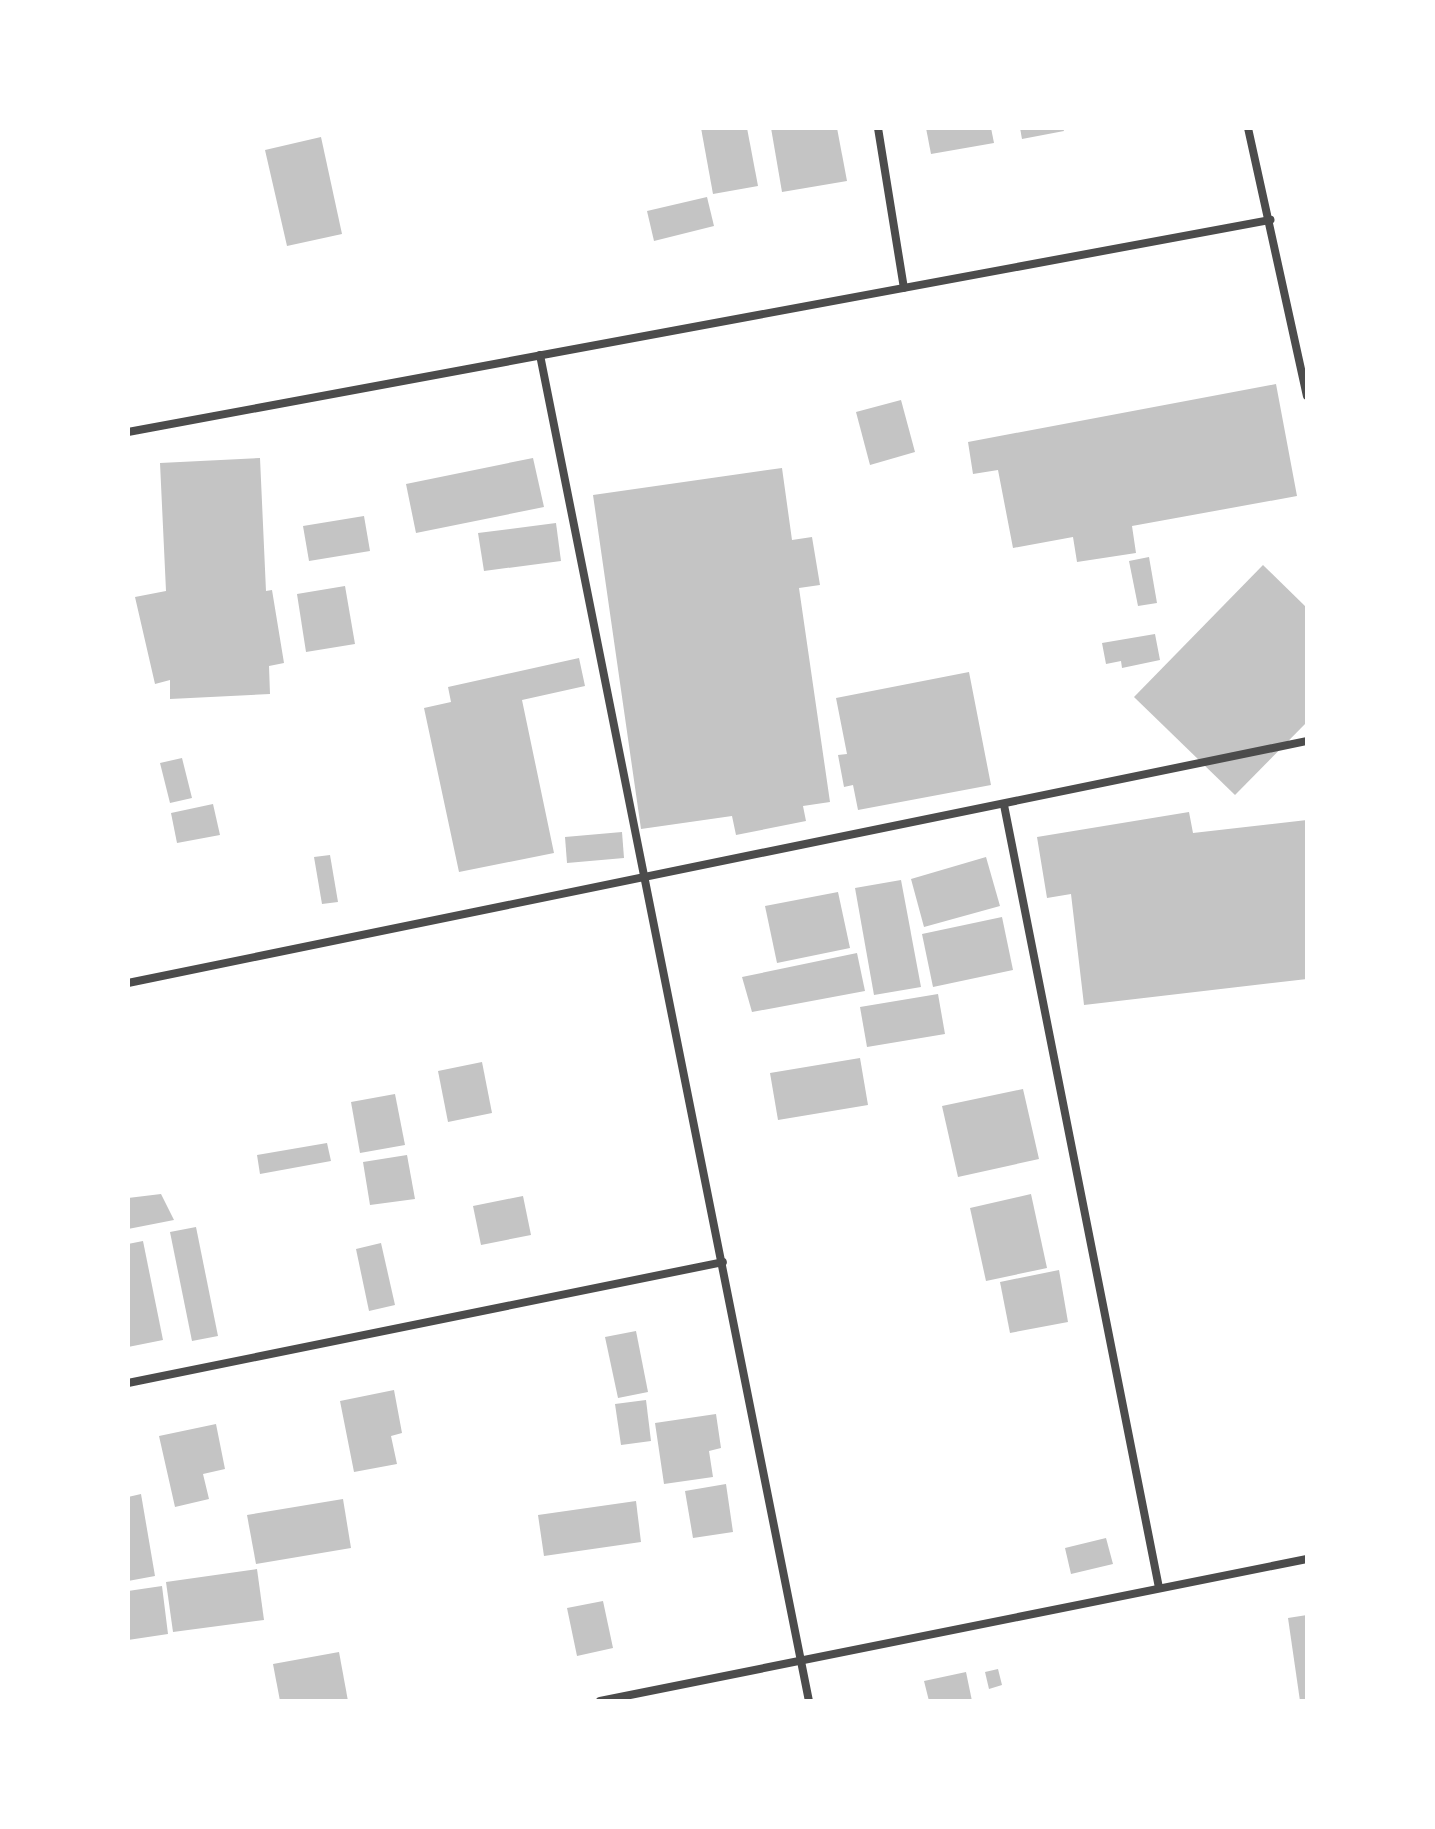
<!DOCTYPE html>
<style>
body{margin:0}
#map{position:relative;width:1435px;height:1829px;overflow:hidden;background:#fff;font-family:"Roboto Serif",serif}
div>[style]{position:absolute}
.building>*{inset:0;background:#c4c4c4}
.minor>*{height:8px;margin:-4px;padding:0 4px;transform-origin:4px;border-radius:4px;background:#4c4c4c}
span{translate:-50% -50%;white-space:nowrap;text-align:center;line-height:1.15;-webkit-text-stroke:8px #fff;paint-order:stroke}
.frame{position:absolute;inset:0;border:130px solid #fff;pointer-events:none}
</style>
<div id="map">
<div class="building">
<i style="clip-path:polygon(701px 128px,747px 128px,758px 186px,713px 194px)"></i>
<i style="clip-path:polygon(771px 128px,837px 128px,847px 181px,782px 192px)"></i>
<i style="clip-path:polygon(926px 128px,991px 128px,994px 143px,931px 154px)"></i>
<i style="clip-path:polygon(1020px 128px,1063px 128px,1064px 131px,1022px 139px)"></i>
<i style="clip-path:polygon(321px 137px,342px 234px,287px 246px,265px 150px)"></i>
<i style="clip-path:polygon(707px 197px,714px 226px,654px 241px,647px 211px)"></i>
<i style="clip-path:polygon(1276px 384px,1297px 496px,1132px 526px,1136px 553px,1077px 562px,1073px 537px,1013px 548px,998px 470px,973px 474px,968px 442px)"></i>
<i style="clip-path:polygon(901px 400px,915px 452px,870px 465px,856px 412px)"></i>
<i style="clip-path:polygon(260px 458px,266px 591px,272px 590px,284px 663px,269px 666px,270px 694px,170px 699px,170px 680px,155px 684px,135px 597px,166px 591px,160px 463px)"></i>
<i style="clip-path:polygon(533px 458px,544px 507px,416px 533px,406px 484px)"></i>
<i style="clip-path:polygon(782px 468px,792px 540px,812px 537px,820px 585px,799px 588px,830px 802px,803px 806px,806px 821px,736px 835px,732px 816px,641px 829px,593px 495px)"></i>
<i style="clip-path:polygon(364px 516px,370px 551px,309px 561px,303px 526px)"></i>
<i style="clip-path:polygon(556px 523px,561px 561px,484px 571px,478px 533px)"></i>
<i style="clip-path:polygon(1149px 557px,1157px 603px,1138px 606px,1129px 561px)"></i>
<i style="clip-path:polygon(1263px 565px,1307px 608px,1307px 722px,1235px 795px,1134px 697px)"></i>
<i style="clip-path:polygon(345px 586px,355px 644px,306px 652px,297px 594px)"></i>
<i style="clip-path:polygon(1155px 634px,1160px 660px,1122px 668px,1121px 661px,1106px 664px,1102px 643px)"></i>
<i style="clip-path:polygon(579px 658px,585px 686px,522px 700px,554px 853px,459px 872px,424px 708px,451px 702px,448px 687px)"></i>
<i style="clip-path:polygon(969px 672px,991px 785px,858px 810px,853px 785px,844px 787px,838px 755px,847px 754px,836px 698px)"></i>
<i style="clip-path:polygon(182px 758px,192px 798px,170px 803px,160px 763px)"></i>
<i style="clip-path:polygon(213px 804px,220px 835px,177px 843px,171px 813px)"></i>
<i style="clip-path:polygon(1189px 812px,1193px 833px,1307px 820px,1307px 979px,1084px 1005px,1071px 894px,1047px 898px,1037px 837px)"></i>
<i style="clip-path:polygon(622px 832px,624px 858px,567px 863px,565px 837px)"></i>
<i style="clip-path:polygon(330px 855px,338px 902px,322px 904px,314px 857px)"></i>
<i style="clip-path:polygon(986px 857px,1000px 906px,924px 927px,911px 879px)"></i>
<i style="clip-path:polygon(901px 880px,921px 987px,874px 995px,855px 888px)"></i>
<i style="clip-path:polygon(838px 892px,850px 948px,777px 963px,765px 906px)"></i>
<i style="clip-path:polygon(1002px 917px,1013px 970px,933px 987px,922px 934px)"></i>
<i style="clip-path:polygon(857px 953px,865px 991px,752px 1012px,742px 977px)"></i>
<i style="clip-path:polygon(938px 994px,945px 1034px,867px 1047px,860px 1007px)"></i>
<i style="clip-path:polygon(860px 1058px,868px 1105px,778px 1120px,770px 1073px)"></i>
<i style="clip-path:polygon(482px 1062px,492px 1113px,448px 1122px,438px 1071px)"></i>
<i style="clip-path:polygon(1023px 1089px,1039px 1159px,958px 1177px,942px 1106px)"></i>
<i style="clip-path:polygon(395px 1094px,405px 1145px,360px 1153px,351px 1102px)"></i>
<i style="clip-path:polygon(327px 1143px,331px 1161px,260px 1174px,257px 1155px)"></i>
<i style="clip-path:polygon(407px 1155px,415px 1199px,370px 1205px,363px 1162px)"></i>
<i style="clip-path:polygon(161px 1194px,174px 1220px,128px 1229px,128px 1198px)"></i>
<i style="clip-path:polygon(1031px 1194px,1047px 1268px,986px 1281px,970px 1208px)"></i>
<i style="clip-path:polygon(523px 1196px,531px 1235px,481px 1245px,473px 1206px)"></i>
<i style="clip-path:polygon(196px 1227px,218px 1336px,192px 1341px,170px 1232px)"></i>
<i style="clip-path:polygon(143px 1241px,163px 1340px,128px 1347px,128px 1244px)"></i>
<i style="clip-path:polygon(381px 1243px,395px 1305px,369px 1311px,356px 1249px)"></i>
<i style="clip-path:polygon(1059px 1270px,1068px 1322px,1010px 1333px,1000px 1282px)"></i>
<i style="clip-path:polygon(636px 1331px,648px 1392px,618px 1398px,605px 1337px)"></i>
<i style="clip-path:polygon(394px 1390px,402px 1433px,391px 1436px,397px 1464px,354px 1472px,340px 1401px)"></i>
<i style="clip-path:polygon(646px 1400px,651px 1441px,621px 1445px,615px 1404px)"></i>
<i style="clip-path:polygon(716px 1414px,721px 1448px,709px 1451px,713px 1477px,664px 1484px,655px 1423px)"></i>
<i style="clip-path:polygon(216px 1424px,225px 1469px,203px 1474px,209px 1499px,175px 1507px,159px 1436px)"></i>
<i style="clip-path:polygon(726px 1484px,733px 1532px,693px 1538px,685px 1491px)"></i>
<i style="clip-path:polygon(141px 1494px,155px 1576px,128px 1581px,128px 1497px)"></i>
<i style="clip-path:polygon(343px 1499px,351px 1548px,256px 1564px,247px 1515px)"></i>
<i style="clip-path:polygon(636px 1501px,641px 1542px,544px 1556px,538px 1515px)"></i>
<i style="clip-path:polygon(1106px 1538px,1113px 1564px,1071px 1574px,1065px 1548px)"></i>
<i style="clip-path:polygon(257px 1569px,264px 1620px,173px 1632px,166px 1582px)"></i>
<i style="clip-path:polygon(162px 1586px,168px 1634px,128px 1640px,128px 1591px)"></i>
<i style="clip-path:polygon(603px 1601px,613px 1648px,577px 1656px,567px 1608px)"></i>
<i style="clip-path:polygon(1307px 1615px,1307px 1701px,1300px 1701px,1288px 1618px)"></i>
<i style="clip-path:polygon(339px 1652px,348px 1701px,280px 1701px,273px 1664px)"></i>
<i style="clip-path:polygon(998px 1669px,1002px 1685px,989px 1689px,985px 1672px)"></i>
<i style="clip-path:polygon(966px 1672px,972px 1701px,929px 1701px,924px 1681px)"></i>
</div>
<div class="minor">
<i style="left:878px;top:128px;width:162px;rotate:80.8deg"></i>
<i style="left:1248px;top:128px;width:274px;rotate:77.6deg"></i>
<i style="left:540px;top:355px;width:1373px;rotate:78.7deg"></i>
<i style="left:128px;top:432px;width:1162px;rotate:-10.52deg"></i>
<i style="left:1004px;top:805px;width:798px;rotate:78.8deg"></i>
<i style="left:128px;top:983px;width:1204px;rotate:-11.6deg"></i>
<i style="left:128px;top:1383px;width:607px;rotate:-11.49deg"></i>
<i style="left:600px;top:1701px;width:721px;rotate:-11.36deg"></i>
</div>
<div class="frame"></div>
</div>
